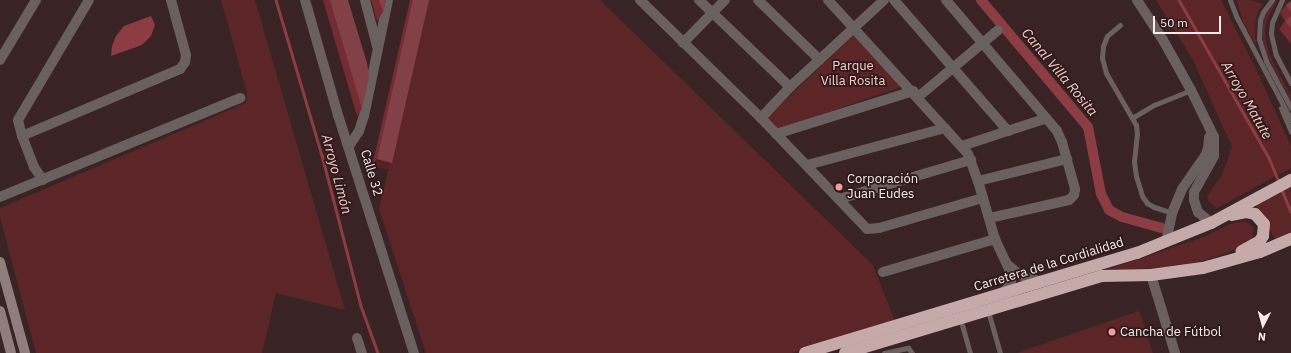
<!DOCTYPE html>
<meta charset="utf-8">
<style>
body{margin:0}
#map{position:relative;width:1291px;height:353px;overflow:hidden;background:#392324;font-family:"IBM Plex Sans",sans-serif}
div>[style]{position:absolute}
.green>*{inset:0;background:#5c2629}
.water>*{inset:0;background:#8c3d43}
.stream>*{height:2.5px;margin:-1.25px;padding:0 1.25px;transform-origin:1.25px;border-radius:1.25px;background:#8c3d43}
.canal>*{height:10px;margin:-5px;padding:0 5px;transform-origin:5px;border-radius:5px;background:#8c3d43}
.lane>*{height:5px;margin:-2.5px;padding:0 2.5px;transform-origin:2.5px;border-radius:2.5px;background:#6b6060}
.street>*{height:10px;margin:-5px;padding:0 5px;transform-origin:5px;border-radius:5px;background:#6b6060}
.secondary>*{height:10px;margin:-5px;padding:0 5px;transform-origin:5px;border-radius:5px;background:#907e7e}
.highway>*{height:12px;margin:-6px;padding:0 6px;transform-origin:6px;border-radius:6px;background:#c6aaaa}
.wall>*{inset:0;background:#742b34}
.shaded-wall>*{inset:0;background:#561f25}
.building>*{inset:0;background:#824047}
.dots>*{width:11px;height:11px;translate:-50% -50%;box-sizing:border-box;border:2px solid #2e1a1a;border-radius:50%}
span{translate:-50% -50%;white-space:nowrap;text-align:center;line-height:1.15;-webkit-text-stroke:3.5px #2e1a1a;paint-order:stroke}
.park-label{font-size:13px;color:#fac9ca}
.street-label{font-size:13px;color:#faebea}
.poi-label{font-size:13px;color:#faebea}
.left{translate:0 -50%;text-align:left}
.water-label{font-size:14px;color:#f7c7c7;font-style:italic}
.north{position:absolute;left:1243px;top:305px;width:40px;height:40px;-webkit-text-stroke:3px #2e1a1a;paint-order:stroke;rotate:186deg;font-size:11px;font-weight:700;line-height:16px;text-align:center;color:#faebea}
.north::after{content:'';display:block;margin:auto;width:14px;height:18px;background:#faebea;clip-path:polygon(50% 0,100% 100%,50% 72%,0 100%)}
.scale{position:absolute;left:1153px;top:16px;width:68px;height:18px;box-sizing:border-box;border:2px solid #faebea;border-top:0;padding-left:5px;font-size:12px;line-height:14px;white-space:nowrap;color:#faebea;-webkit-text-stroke:3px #2e1a1a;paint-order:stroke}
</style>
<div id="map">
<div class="green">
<i style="clip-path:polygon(221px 0,255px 0,345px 310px,276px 293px,262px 353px,36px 353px,0 217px,0 208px,246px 103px,247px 93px)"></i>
<i style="clip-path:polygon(428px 0,600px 0,873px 265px,895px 321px,792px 353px,426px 353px,379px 209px)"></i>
<i style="clip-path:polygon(1156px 0,1221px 0,1255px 67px,1291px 146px,1291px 168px,1217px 208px,1209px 202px,1207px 196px,1222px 175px,1232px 147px,1193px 60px)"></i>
<i style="clip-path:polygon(1236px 0,1250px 0,1263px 4px,1258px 12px,1255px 23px,1255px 37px,1257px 47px,1244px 24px)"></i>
<i style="clip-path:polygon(1277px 0,1267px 20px,1265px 33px,1267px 46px,1271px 58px,1291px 96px,1291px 102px,1269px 59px,1263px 42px,1263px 20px,1267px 10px)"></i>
<i style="clip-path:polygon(855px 34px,901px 87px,777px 130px,766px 118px)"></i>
<i style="clip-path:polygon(1291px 187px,1291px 234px,1276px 241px,1256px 205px)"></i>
<i style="clip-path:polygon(1245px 221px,1252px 226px,1254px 231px,1252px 239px,1236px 249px,1213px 258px,1193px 264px,1158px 268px,1106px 270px,1201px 238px,1230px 224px)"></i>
<i style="clip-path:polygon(1139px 311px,1153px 353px,1017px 353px)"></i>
</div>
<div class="water">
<i style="clip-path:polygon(151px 16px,155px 25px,151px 36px,142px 45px,111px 56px,112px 46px,116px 36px,124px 26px)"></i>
</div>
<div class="stream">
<i style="left:276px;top:0;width:162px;rotate:73.5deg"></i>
<i style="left:322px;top:155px;width:156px;rotate:75.5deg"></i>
<i style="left:361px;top:306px;width:50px;rotate:70.1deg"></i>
<i style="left:1179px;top:0;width:182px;rotate:60.3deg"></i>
<i style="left:1269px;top:158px;width:26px;rotate:67deg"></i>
<i style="left:1281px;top:188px;width:26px;rotate:67deg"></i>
</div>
<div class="canal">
<i style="left:981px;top:0;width:166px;rotate:49.9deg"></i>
<i style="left:1088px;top:127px;width:68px;rotate:79deg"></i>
<i style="left:1101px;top:194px;width:18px;rotate:63deg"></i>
<i style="left:1109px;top:210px;width:15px;rotate:28deg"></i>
<i style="left:1122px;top:217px;width:41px;rotate:15.4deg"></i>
</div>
<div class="lane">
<i style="left:1230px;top:0;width:17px;rotate:69deg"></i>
<i style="left:1236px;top:16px;width:118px;rotate:62.1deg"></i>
<i style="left:1272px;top:0;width:15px;rotate:127deg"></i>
<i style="left:1263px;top:12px;width:9px;rotate:111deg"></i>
<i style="left:1260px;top:20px;width:19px;rotate:93deg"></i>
<i style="left:1259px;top:39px;width:23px;rotate:72deg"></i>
<i style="left:1266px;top:61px;width:53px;rotate:62deg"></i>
<i style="left:1282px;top:0;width:24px;rotate:114deg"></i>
<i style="left:1272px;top:22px;width:12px;rotate:95deg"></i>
<i style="left:1271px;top:34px;width:22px;rotate:77deg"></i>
<i style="left:1276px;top:55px;width:32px;rotate:62deg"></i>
<i style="left:1120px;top:25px;width:17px;rotate:140deg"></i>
<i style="left:1107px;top:36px;width:11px;rotate:112deg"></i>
<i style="left:1103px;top:46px;width:12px;rotate:95deg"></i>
<i style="left:1102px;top:58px;width:16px;rotate:75deg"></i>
<i style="left:1106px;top:73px;width:60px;rotate:60deg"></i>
<i style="left:1136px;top:125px;width:8px;rotate:83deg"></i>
<i style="left:1137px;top:133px;width:29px;rotate:96deg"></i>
<i style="left:1134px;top:162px;width:14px;rotate:82deg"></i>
<i style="left:1136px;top:176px;width:21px;rotate:73deg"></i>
<i style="left:1142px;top:196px;width:9px;rotate:54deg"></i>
<i style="left:1147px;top:203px;width:8px;rotate:30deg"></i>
<i style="left:1154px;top:207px;width:19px;rotate:18deg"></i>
<i style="left:1281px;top:108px;width:26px;rotate:67deg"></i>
<i style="left:1132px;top:118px;width:26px;rotate:-31deg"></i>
<i style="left:1154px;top:105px;width:40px;rotate:-22deg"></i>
<i style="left:988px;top:311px;width:44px;rotate:74.1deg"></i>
<i style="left:960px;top:318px;width:36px;rotate:74deg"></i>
<i style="left:884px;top:353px;width:25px;rotate:-12deg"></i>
<i style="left:908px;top:348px;width:6px;rotate:51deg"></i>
</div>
<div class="street">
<i style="left:305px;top:0;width:120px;rotate:74deg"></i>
<i style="left:338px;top:115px;width:250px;rotate:72.3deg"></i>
<i style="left:365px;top:0;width:48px;rotate:75.4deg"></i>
<i style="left:640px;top:0;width:169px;rotate:44.3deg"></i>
<i style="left:761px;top:118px;width:153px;rotate:46.3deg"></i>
<i style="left:867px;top:229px;width:12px;rotate:-5deg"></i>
<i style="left:879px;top:228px;width:108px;rotate:-16.1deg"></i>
<i style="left:699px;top:0;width:126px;rotate:43.7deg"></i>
<i style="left:758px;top:0;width:86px;rotate:44.1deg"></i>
<i style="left:828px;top:0;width:208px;rotate:47.7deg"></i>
<i style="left:968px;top:154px;width:29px;rotate:70deg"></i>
<i style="left:978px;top:181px;width:60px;rotate:73.7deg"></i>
<i style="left:995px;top:239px;width:38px;rotate:65deg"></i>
<i style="left:1011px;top:273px;width:8px;rotate:90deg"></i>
<i style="left:1011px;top:281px;width:9px;rotate:117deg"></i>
<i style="left:1007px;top:289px;width:9px;rotate:144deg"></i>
<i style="left:894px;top:0;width:174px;rotate:49deg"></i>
<i style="left:946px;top:0;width:172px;rotate:49.7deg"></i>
<i style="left:1057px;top:131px;width:12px;rotate:66deg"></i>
<i style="left:1062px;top:142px;width:49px;rotate:74.5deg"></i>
<i style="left:1075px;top:189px;width:6px;rotate:99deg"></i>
<i style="left:1074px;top:195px;width:7px;rotate:135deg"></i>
<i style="left:1069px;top:200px;width:81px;rotate:167.2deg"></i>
<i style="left:1137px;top:0;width:48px;rotate:57deg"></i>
<i style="left:1163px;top:40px;width:57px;rotate:60.8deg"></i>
<i style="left:1191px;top:90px;width:52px;rotate:63.9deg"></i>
<i style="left:1214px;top:137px;width:19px;rotate:90deg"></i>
<i style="left:1214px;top:156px;width:41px;rotate:119.1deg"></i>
<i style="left:1194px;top:192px;width:8px;rotate:90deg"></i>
<i style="left:1194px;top:200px;width:13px;rotate:72deg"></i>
<i style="left:1198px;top:212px;width:17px;rotate:40deg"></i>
<i style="left:683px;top:43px;width:60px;rotate:-45.7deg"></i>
<i style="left:0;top:60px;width:70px;rotate:-59deg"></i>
<i style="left:918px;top:97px;width:104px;rotate:-39.9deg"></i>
<i style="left:761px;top:118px;width:42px;rotate:-46.9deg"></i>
<i style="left:790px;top:87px;width:128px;rotate:-42.8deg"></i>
<i style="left:776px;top:134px;width:144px;rotate:-17.4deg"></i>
<i style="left:22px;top:136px;width:172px;rotate:-23deg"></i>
<i style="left:180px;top:69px;width:9px;rotate:-54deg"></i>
<i style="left:185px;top:62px;width:7px;rotate:-82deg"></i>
<i style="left:186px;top:55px;width:57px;rotate:-105.3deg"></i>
<i style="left:349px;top:146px;width:18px;rotate:-56deg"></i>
<i style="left:359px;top:131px;width:16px;rotate:-72deg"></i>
<i style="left:364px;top:116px;width:118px;rotate:-78.3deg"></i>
<i style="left:962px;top:146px;width:89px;rotate:-18.2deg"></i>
<i style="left:807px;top:165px;width:143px;rotate:-15deg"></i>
<i style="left:43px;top:180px;width:16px;rotate:-125deg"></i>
<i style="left:34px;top:167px;width:33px;rotate:-111deg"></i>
<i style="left:22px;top:136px;width:16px;rotate:-104deg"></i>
<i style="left:18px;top:120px;width:139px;rotate:-59.4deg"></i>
<i style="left:978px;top:181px;width:92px;rotate:-13.9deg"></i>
<i style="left:0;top:197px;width:260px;rotate:-22.4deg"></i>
<i style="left:839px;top:199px;width:138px;rotate:-16.5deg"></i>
<i style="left:1166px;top:242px;width:30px;rotate:-78deg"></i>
<i style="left:1172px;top:213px;width:26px;rotate:-67deg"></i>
<i style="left:1182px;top:189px;width:40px;rotate:-55.1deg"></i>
<i style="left:1205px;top:156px;width:8px;rotate:-67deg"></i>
<i style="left:1208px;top:149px;width:12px;rotate:-85deg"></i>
<i style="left:1008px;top:265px;width:16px;rotate:40deg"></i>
<i style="left:1020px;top:275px;width:15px;rotate:20deg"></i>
<i style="left:1034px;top:280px;width:7px;rotate:8deg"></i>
<i style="left:883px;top:272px;width:117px;rotate:-16.4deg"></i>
<i style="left:1151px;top:275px;width:82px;rotate:72.9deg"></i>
<i style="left:357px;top:338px;width:16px;rotate:72deg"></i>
</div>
<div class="secondary">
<i style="left:0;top:262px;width:94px;rotate:74.6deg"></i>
<i style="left:0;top:311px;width:43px;rotate:75.3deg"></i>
</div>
<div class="highway">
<i style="left:1232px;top:215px;width:14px;rotate:-12deg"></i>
<i style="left:1246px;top:212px;width:9px;rotate:13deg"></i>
<i style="left:1255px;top:214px;width:13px;rotate:48deg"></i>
<i style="left:1264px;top:224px;width:12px;rotate:95deg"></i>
<i style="left:1263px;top:236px;width:6px;rotate:121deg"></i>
<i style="left:1260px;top:241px;width:21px;rotate:151deg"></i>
<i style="left:805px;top:353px;width:347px;rotate:-16.8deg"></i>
<i style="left:1137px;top:253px;width:80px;rotate:-22.1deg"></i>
<i style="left:1211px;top:223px;width:91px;rotate:-28.3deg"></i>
<i style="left:845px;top:353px;width:267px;rotate:-16.7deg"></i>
<i style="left:1101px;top:276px;width:50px;rotate:-1.1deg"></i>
<i style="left:1151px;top:275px;width:52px;rotate:-7.7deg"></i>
<i style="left:1203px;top:268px;width:59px;rotate:-15.7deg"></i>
<i style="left:1260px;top:252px;width:34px;rotate:-23deg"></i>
</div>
<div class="wall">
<i style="clip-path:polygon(323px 0,348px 0,362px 109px,357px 116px)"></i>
<i style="clip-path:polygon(371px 0,386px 0,383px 12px,377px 21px)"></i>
<i style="clip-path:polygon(410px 0,429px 0,392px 163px,387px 169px,372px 166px)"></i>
<i style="clip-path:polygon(1291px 1px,1291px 44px,1279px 29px,1285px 21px,1280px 13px,1286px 5px)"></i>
</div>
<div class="shaded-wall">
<i style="clip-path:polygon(377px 159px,392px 163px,387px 169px,372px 166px)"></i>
</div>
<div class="building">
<i style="clip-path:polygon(330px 0,348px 0,367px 63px,369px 76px,362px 109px)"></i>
<i style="clip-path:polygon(379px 0,386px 0,383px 12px)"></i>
<i style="clip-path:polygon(413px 0,429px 0,392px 163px,377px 159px)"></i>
<i style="clip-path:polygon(1291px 1px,1291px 12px,1286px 5px)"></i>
<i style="clip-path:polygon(1291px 16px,1291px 28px,1285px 21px)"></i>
</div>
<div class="dots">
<i style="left:839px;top:187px;background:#f59b9d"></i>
<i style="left:1112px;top:332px;background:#f59b9d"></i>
</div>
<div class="park-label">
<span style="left:853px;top:74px">Parque<br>Villa Rosita</span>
</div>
<div class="street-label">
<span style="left:371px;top:173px;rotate:73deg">Calle 32</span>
<span style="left:1049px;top:265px;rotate:-17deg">Carretera de la Cordialidad</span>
</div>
<div class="poi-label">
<span class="left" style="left:847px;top:187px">Corporación<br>Juan Eudes</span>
<span class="left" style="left:1120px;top:332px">Cancha de Fútbol</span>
</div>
<div class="water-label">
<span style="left:1060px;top:72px;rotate:50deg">Canal Villa Rosita</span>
<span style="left:1247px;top:100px;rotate:60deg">Arroyo Matute</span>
<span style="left:337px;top:174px;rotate:75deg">Arroyo Limón</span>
</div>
<div class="north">N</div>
<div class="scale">50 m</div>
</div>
